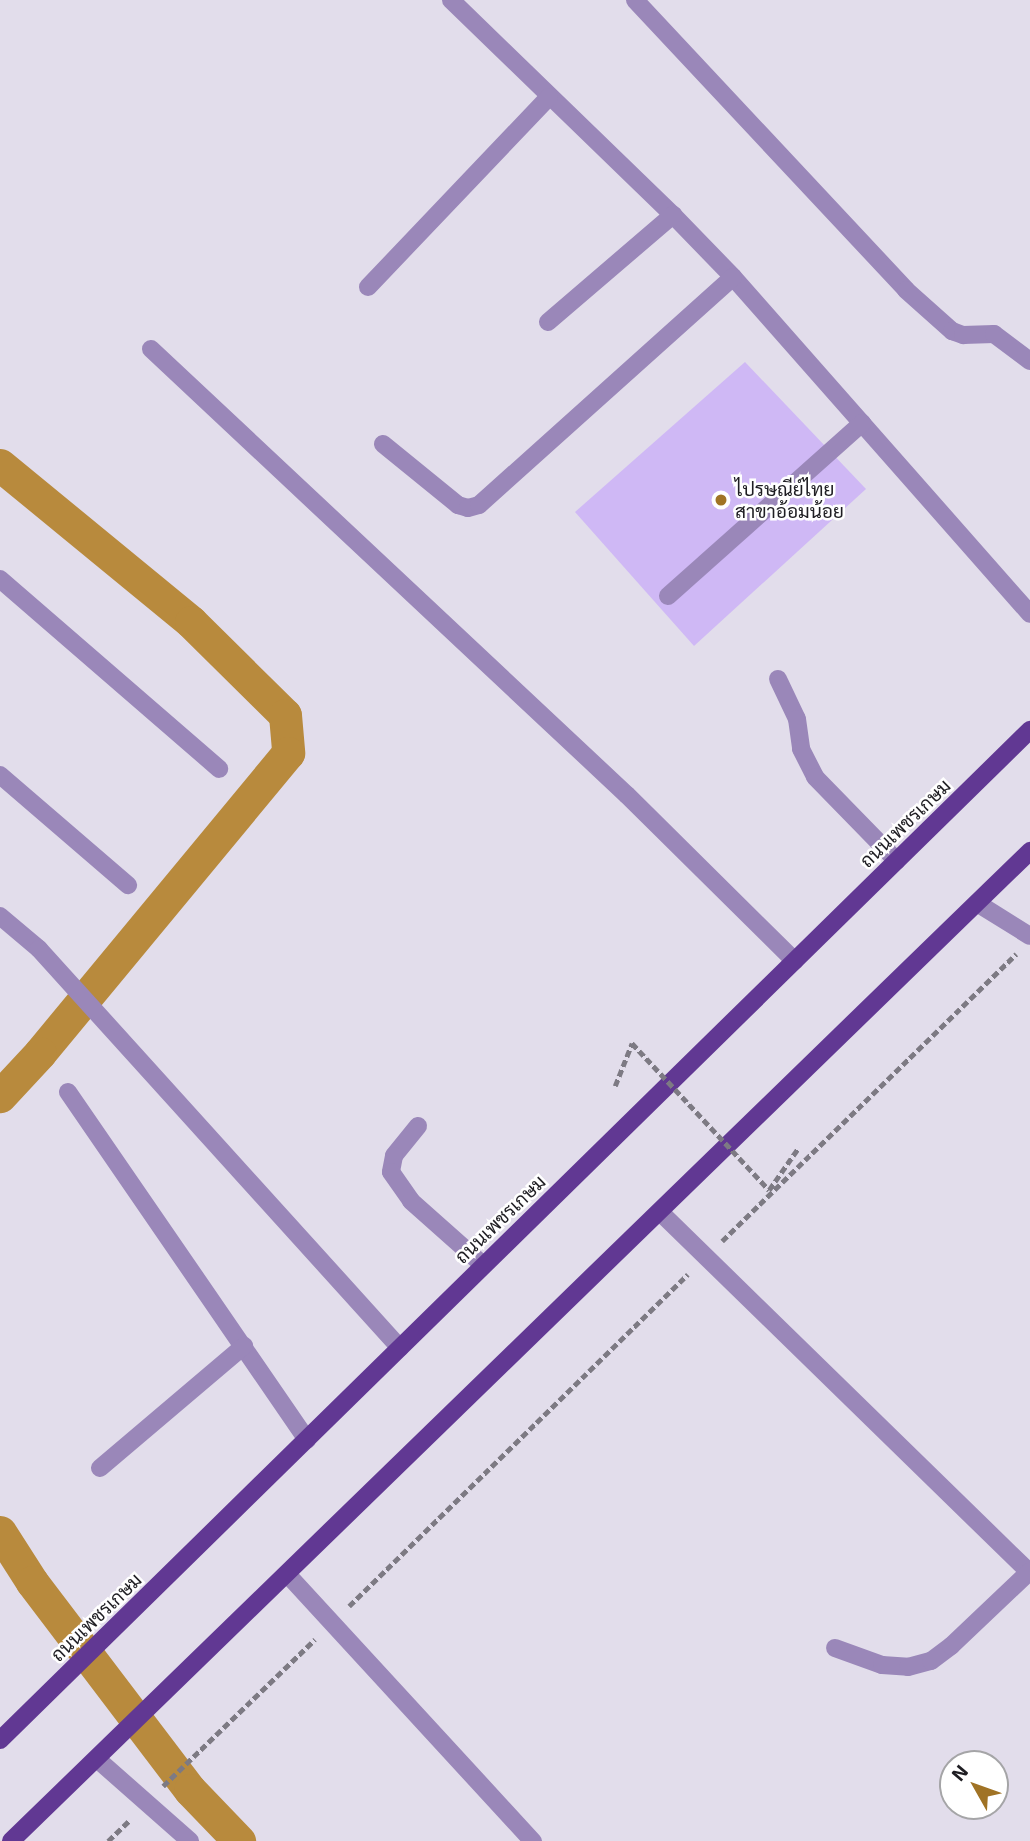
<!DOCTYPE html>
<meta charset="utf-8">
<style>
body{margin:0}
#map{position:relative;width:1030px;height:1841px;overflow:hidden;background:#e2ddeb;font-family:"Exo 2",Sarabun,sans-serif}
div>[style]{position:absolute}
.canal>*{height:33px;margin:-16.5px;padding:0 16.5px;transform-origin:16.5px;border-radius:16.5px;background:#b88a3d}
.building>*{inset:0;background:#cfb8f5}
.path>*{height:4.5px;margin-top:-2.25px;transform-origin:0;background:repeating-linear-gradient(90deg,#7d7a83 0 7px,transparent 0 10.5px)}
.minor>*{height:18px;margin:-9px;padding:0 9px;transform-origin:9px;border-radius:9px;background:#9a87b9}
.major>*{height:18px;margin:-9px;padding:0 9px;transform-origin:9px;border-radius:9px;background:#613893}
.path-bridge>*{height:4.5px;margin-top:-2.25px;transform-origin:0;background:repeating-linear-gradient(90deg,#7d7a83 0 7px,transparent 0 10.5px)}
.dots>*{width:19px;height:19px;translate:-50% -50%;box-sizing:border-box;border:4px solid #fff;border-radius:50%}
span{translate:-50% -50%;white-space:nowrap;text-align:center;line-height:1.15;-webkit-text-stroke:5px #fff;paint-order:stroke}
.poi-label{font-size:19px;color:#1f1e23}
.left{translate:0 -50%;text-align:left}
.street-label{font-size:19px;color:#1f1e23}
.north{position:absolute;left:939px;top:1750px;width:70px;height:70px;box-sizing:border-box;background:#fff;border:2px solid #a5a5a7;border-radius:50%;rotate:310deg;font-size:19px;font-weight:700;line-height:28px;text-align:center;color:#1f1e23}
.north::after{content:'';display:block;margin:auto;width:24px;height:32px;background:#a07325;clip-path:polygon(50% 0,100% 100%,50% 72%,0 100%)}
</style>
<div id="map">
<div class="canal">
<i style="left:0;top:465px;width:247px;rotate:39.4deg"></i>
<i style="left:191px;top:622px;width:132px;rotate:44.7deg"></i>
<i style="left:285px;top:715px;width:38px;rotate:85deg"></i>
<i style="left:288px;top:753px;width:389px;rotate:129.6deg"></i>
<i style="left:40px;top:1053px;width:59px;rotate:132.9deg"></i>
<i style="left:0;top:1532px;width:59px;rotate:57.4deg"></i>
<i style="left:32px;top:1582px;width:261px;rotate:52.8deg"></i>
<i style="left:190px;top:1790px;width:71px;rotate:46.1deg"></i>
</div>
<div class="building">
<i style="clip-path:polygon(745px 362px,866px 489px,694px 646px,575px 512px)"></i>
</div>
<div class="path">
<i style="left:615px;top:1086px;width:46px;rotate:-68.4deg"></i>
<i style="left:769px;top:1190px;width:52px;rotate:-55.1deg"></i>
<i style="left:722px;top:1241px;width:411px;rotate:-44.3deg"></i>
<i style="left:349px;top:1606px;width:474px;rotate:-44.4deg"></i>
<i style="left:163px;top:1786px;width:211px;rotate:-44deg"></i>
<i style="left:108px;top:1841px;width:30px;rotate:-44deg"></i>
</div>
<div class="minor">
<i style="left:451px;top:0;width:309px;rotate:44.1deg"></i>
<i style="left:673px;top:215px;width:86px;rotate:45.9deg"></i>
<i style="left:733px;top:277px;width:449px;rotate:48.6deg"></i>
<i style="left:635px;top:0;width:397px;rotate:46.9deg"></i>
<i style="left:906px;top:290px;width:62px;rotate:41.7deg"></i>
<i style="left:952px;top:331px;width:12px;rotate:20deg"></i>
<i style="left:963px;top:335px;width:31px;rotate:-2deg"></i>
<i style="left:994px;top:334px;width:45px;rotate:36.9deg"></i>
<i style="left:368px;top:287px;width:262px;rotate:-46.4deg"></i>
<i style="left:548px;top:322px;width:165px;rotate:-40.6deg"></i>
<i style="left:151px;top:349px;width:652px;rotate:43.14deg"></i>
<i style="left:627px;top:795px;width:236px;rotate:44.7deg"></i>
<i style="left:383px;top:444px;width:97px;rotate:39.1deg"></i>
<i style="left:458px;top:505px;width:10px;rotate:17deg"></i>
<i style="left:468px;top:508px;width:11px;rotate:-15deg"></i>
<i style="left:479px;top:505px;width:341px;rotate:-41.9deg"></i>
<i style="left:0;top:579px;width:290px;rotate:40.9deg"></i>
<i style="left:668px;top:596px;width:260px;rotate:-41.7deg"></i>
<i style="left:778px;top:679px;width:44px;rotate:64.6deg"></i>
<i style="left:797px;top:719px;width:30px;rotate:82deg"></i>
<i style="left:801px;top:749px;width:31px;rotate:63deg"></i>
<i style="left:815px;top:777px;width:117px;rotate:45.7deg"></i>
<i style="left:0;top:775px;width:169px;rotate:40.7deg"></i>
<i style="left:977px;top:903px;width:62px;rotate:31.9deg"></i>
<i style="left:0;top:916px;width:51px;rotate:40.2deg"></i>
<i style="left:39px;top:949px;width:538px;rotate:47.86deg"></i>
<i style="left:68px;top:1092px;width:422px;rotate:55.5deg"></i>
<i style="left:418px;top:1126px;width:38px;rotate:129deg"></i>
<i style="left:394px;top:1156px;width:16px;rotate:101deg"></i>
<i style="left:391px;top:1172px;width:35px;rotate:55deg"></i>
<i style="left:411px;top:1201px;width:96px;rotate:41.6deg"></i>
<i style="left:660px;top:1212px;width:517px;rotate:44.29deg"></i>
<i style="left:100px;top:1468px;width:189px;rotate:-40.3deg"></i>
<i style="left:288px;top:1575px;width:362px;rotate:47.4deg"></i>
<i style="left:835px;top:1648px;width:50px;rotate:19.9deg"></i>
<i style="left:882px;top:1665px;width:26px;rotate:4deg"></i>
<i style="left:908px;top:1667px;width:24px;rotate:-15deg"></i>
<i style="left:931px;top:1661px;width:25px;rotate:-37deg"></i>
<i style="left:951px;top:1646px;width:108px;rotate:-43.5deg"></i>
<i style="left:97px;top:1759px;width:124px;rotate:41.4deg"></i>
</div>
<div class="major">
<i style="left:0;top:1740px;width:1443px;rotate:-44.44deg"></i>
<i style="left:11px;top:1841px;width:1421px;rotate:-44.17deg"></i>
</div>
<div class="path-bridge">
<i style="left:632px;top:1043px;width:201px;rotate:47deg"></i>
</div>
<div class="dots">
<i style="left:721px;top:500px;background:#a07325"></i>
</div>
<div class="poi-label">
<span class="left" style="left:735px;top:500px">ไปรษณีย์ไทย<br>สาขาอ้อมน้อย</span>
</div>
<div class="street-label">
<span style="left:905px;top:823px;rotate:-44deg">ถนนเพชรเกษม</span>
<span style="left:500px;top:1219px;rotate:-44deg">ถนนเพชรเกษม</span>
<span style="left:96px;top:1617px;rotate:-44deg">ถนนเพชรเกษม</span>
</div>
<div class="north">N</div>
</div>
